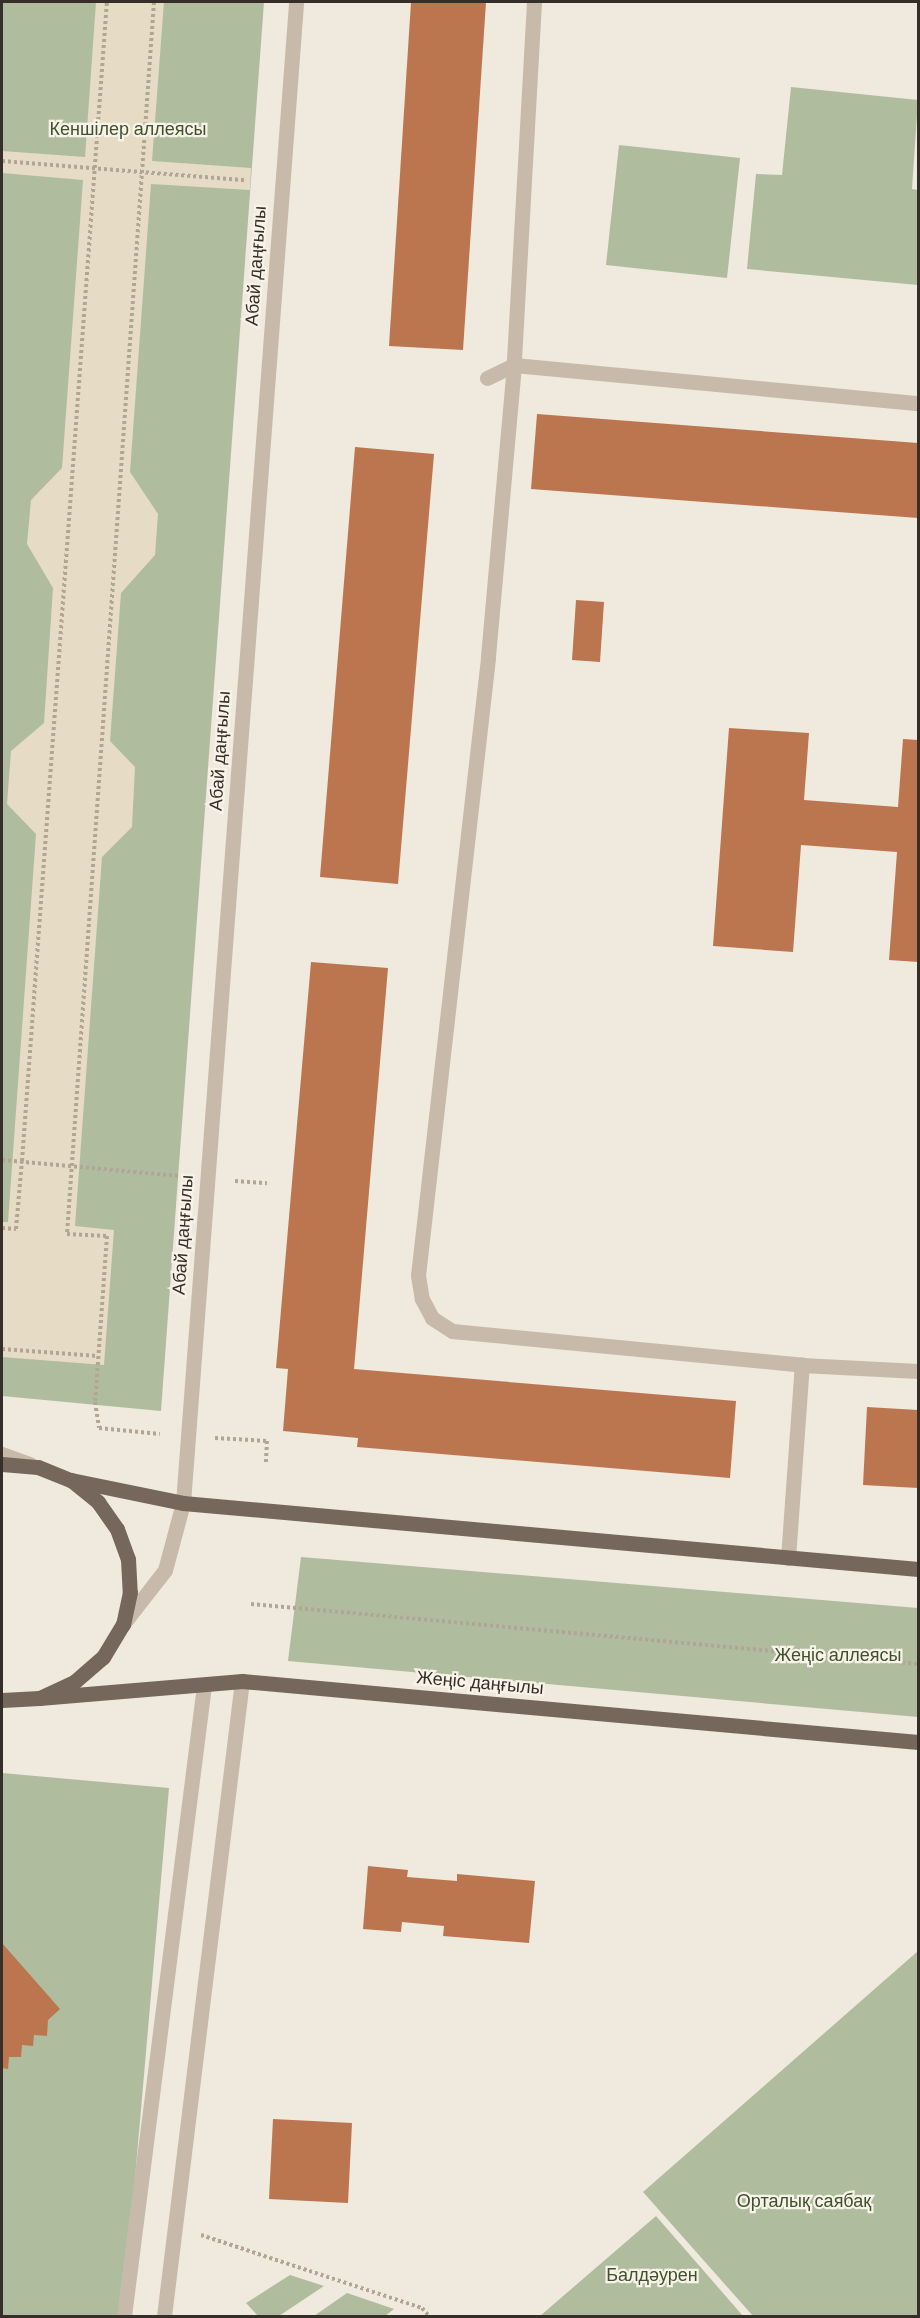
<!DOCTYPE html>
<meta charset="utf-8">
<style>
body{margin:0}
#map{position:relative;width:920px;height:2318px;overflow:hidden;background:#f0e9dd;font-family:"DM Sans",sans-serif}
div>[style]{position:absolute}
.green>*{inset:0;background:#afbd9e}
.plaza>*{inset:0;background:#e6dbc5}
.building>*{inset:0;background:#bb7650}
.path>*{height:4px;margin-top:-2px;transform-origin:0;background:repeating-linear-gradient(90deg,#b2a594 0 3px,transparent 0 6px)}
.minor>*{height:15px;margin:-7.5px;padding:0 7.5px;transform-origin:7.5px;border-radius:7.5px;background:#c7baaa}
.major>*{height:15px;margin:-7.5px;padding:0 7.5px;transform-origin:7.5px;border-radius:7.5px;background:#75675b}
span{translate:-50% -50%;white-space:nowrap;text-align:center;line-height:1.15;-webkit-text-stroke:4.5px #f8f3e8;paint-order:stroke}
.park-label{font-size:18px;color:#40512f}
.street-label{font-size:18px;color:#352e29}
.frame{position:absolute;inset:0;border:3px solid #352e29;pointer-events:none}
</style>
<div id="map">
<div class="green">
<i style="clip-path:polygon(2px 2px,264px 2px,161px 1411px,2px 1396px)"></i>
<i style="clip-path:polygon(791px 87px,918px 100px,912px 189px,918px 190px,918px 285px,747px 269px,756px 174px,782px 175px)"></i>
<i style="clip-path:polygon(619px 145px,740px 158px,727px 278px,606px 265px)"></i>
<i style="clip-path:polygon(301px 1557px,918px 1608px,918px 1717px,288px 1661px)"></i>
<i style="clip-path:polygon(2px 1773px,169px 1788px,123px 2316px,2px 2316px)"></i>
<i style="clip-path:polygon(918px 1951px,918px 2316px,753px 2316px,643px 2192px)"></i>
<i style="clip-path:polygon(656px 2216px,743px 2316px,540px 2316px)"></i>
<i style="clip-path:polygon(290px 2275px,324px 2286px,279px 2316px,258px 2316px,246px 2303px)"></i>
<i style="clip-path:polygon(347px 2293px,394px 2309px,385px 2316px,314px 2316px)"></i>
</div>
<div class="plaza">
<i style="clip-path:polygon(96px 2px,164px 2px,152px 161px,251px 168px,250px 190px,151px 184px,130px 472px,158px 514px,155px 555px,121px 593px,110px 741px,135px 767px,132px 827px,102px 857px,75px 1226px,114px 1230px,104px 1365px,2px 1357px,2px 1222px,8px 1222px,36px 834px,7px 804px,11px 751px,44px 723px,53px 588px,27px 544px,31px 500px,62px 468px,83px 180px,2px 173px,2px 151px,85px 157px)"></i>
</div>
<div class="building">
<i style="clip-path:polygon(411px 2px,486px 2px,463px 350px,389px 346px)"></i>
<i style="clip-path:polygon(537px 414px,918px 443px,918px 518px,531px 489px)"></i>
<i style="clip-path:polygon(355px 447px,434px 454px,398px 884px,320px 877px)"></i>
<i style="clip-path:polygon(576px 600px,604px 602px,600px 662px,572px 660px)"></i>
<i style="clip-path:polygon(729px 728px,809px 733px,804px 800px,898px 807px,903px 739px,918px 740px,918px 962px,889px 960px,897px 852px,801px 845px,793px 952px,713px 946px)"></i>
<i style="clip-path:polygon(311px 962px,388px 968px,354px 1369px,736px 1401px,730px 1478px,357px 1447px,358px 1438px,283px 1431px,288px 1369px,276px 1368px)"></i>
<i style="clip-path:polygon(867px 1407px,918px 1410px,918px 1488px,863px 1485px)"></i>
<i style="clip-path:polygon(368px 1866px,408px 1870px,407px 1877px,457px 1881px,457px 1874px,535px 1881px,529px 1943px,443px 1936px,444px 1926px,402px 1922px,401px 1932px,363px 1929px)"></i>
<i style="clip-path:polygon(2px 1943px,60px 2009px,48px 2020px,47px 2036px,34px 2035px,33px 2046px,22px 2045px,21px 2057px,9px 2057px,8px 2069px,2px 2068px)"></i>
<i style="clip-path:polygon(273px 2119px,352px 2123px,348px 2203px,269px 2199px)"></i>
</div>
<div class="path">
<i style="left:154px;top:2px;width:1235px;rotate:94.04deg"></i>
<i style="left:67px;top:1234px;width:40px;rotate:2.9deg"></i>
<i style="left:107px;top:1236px;width:166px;rotate:94.1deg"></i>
<i style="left:95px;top:1402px;width:26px;rotate:81deg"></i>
<i style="left:99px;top:1428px;width:61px;rotate:5.6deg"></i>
<i style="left:2px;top:161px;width:244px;rotate:4.5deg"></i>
<i style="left:2px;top:1160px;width:179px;rotate:5.1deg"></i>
<i style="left:235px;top:1181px;width:32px;rotate:4deg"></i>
<i style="left:2px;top:1228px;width:14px;rotate:4deg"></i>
<i style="left:16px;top:1229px;width:68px;rotate:-85deg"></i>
<i style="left:22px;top:1161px;width:1162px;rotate:-85.81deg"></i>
<i style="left:2px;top:1349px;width:96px;rotate:4.2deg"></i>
<i style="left:215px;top:1438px;width:52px;rotate:3.3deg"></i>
<i style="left:267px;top:1441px;width:22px;rotate:93deg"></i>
<i style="left:251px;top:1604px;width:670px;rotate:5.14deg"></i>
<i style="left:201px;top:2235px;width:233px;rotate:18.3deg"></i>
<i style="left:422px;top:2308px;width:11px;rotate:49deg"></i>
</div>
<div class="minor">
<i style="left:534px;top:2px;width:364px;rotate:93.2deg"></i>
<i style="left:514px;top:365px;width:294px;rotate:95.1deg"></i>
<i style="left:488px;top:658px;width:621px;rotate:96.47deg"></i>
<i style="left:418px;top:1275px;width:24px;rotate:81deg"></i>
<i style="left:422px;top:1299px;width:21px;rotate:62deg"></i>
<i style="left:432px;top:1318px;width:24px;rotate:33deg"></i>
<i style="left:452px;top:1331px;width:352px;rotate:5.5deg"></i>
<i style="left:802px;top:1365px;width:116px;rotate:3deg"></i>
<i style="left:487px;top:378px;width:30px;rotate:-26deg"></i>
<i style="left:514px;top:365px;width:406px;rotate:5.4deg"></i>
<i style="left:2px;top:1454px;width:30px;rotate:20deg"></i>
<i style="left:788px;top:1558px;width:194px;rotate:-85.9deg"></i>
<i style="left:123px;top:1624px;width:68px;rotate:-52.1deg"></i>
<i style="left:165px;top:1570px;width:69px;rotate:-75deg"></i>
<i style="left:183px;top:1503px;width:1505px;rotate:-85.69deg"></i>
<i style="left:124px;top:2316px;width:636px;rotate:-82.77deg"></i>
<i style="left:164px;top:2316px;width:640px;rotate:-83deg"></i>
</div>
<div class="major">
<i style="left:2px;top:1464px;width:36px;rotate:5deg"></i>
<i style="left:38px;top:1467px;width:35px;rotate:22deg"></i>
<i style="left:71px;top:1480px;width:35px;rotate:39deg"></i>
<i style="left:98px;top:1502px;width:33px;rotate:55deg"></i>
<i style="left:117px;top:1529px;width:32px;rotate:70deg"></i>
<i style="left:128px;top:1559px;width:33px;rotate:87deg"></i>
<i style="left:130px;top:1592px;width:33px;rotate:102deg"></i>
<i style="left:123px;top:1624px;width:39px;rotate:121deg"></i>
<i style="left:103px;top:1657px;width:38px;rotate:139deg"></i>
<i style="left:74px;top:1682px;width:38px;rotate:155deg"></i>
<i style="left:39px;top:1698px;width:37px;rotate:177deg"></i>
<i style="left:71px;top:1480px;width:114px;rotate:11.6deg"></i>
<i style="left:183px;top:1503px;width:738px;rotate:5.13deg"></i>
<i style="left:39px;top:1698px;width:204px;rotate:-4.8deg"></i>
<i style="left:242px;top:1681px;width:679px;rotate:5.16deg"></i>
</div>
<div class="park-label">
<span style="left:128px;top:129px">Кеншілер аллеясы</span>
<span style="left:838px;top:1655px">Жеңіс аллеясы</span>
<span style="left:804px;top:2201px">Орталық саябақ</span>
<span style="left:652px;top:2275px">Балдәурен</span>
</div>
<div class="street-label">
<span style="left:256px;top:266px;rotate:-86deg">Абай даңғылы</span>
<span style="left:220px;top:751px;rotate:-86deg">Абай даңғылы</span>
<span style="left:183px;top:1235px;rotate:-86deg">Абай даңғылы</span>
<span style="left:480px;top:1683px;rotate:5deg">Жеңіс даңғылы</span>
</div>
<div class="frame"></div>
</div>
